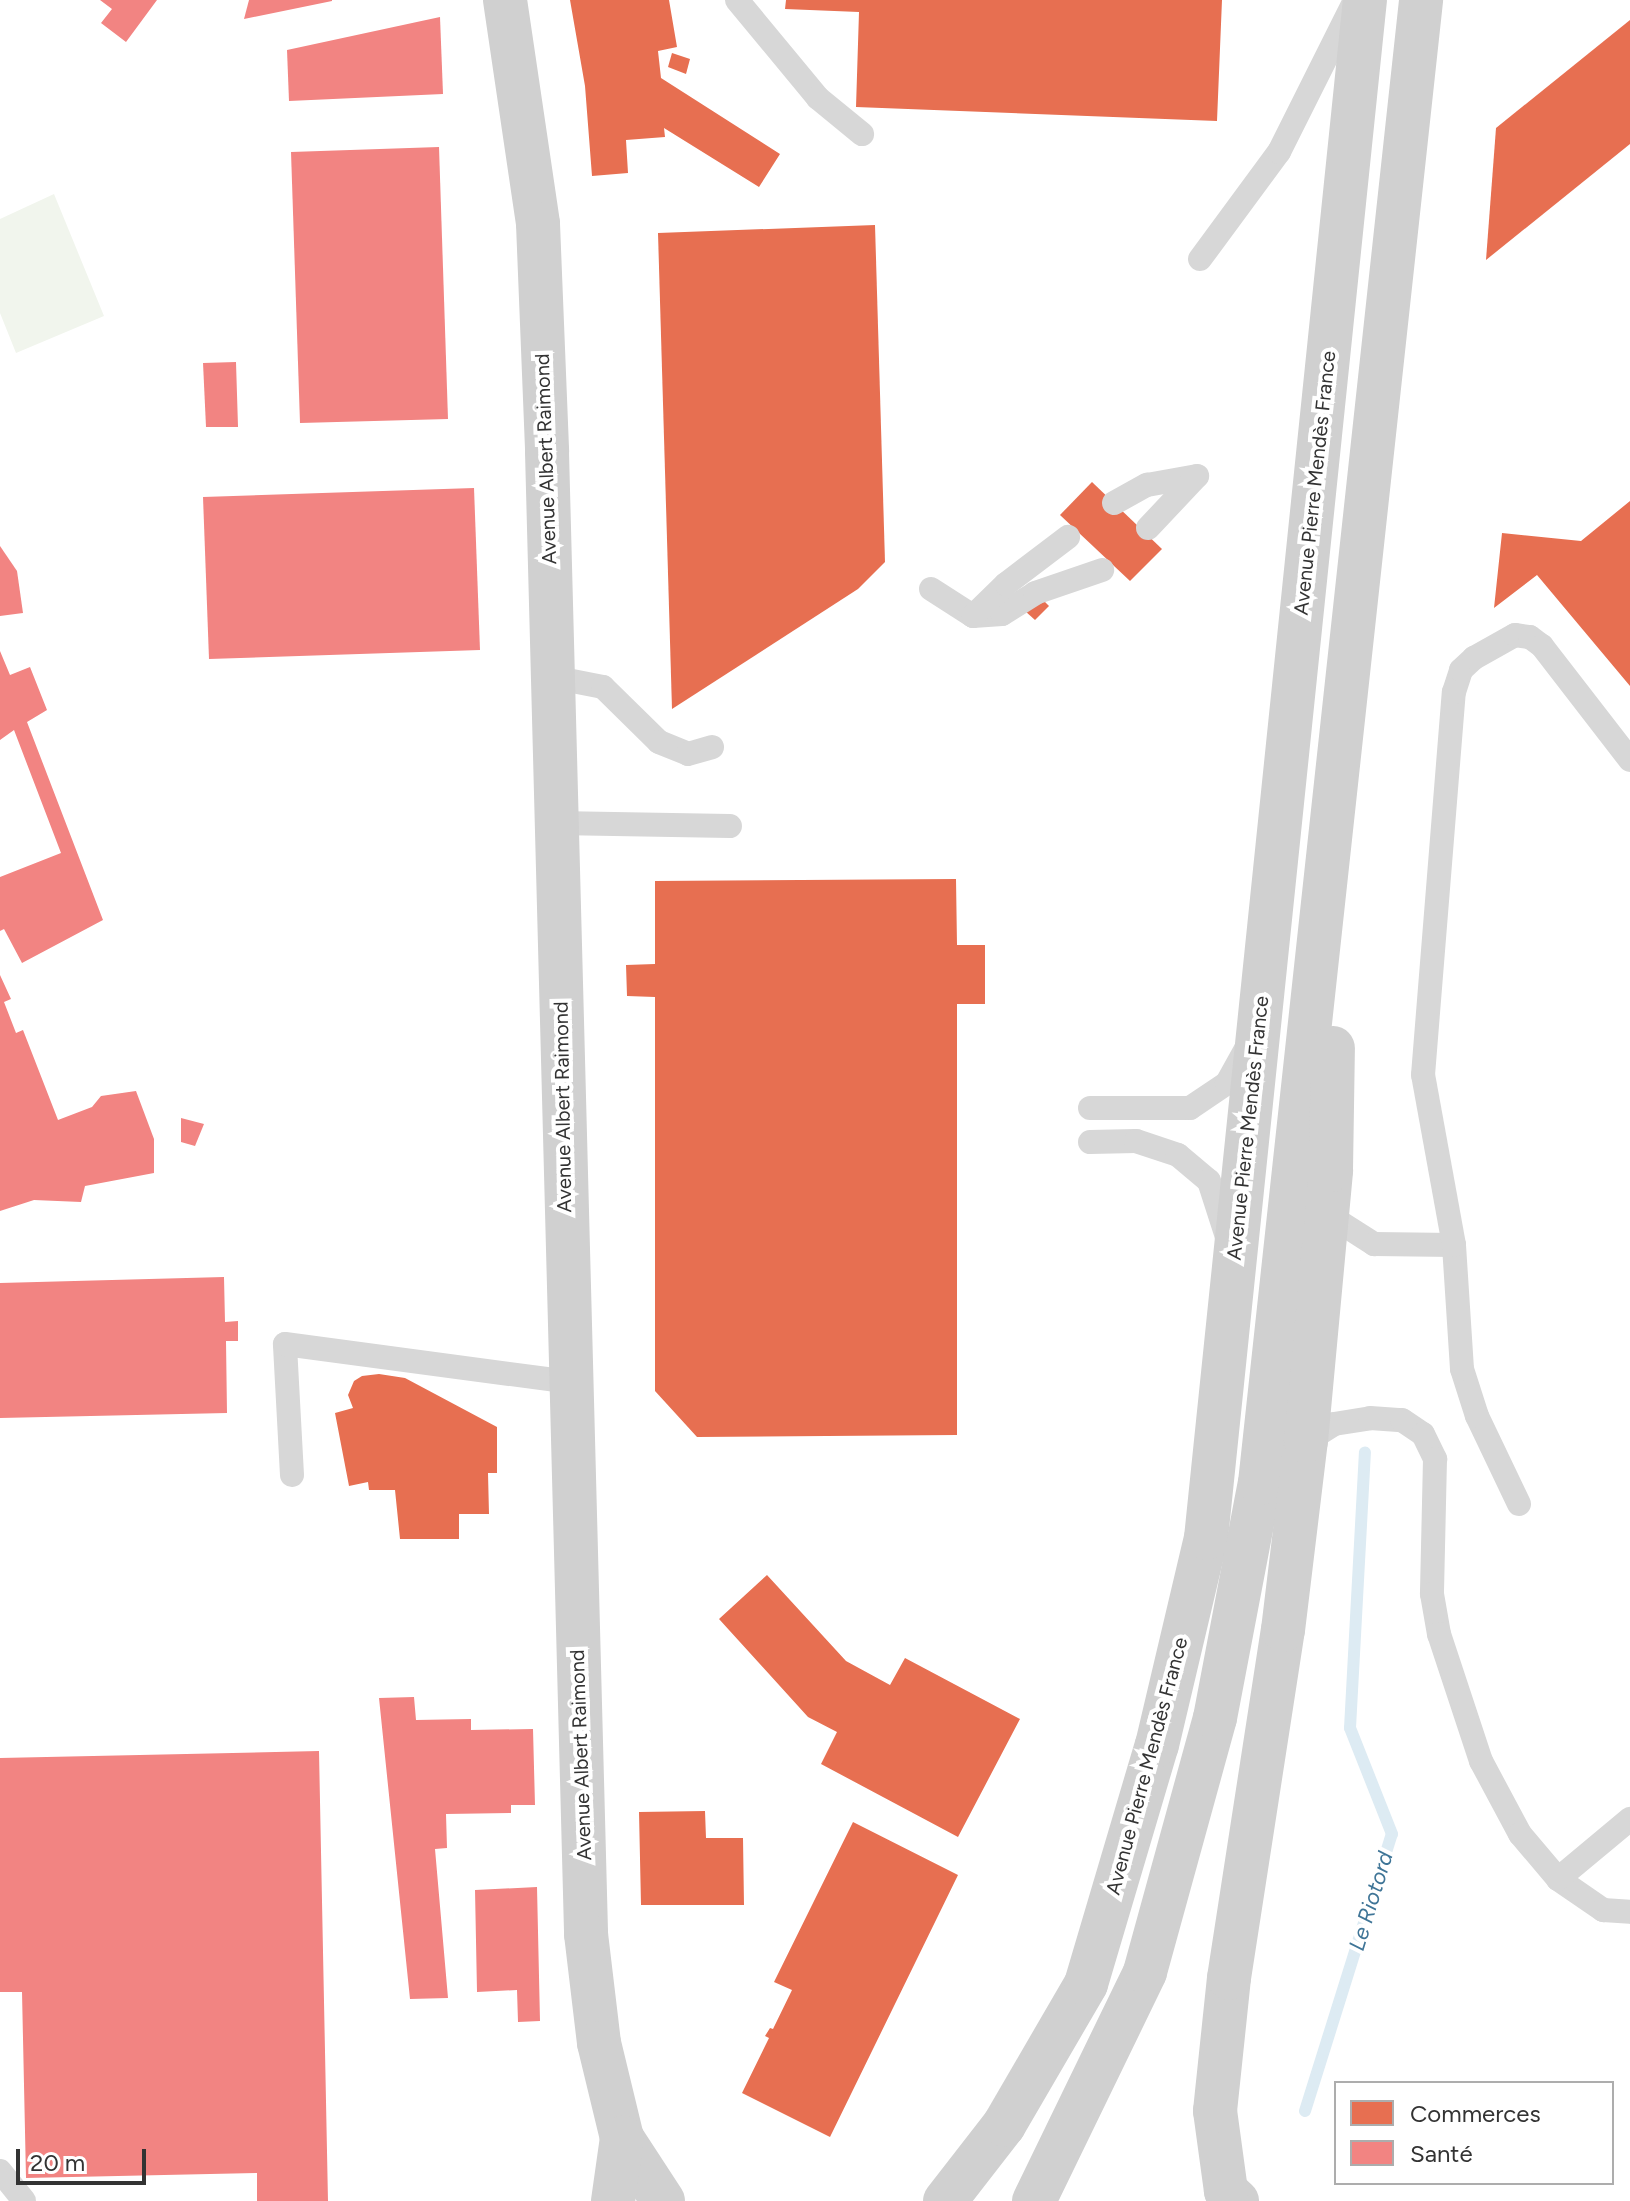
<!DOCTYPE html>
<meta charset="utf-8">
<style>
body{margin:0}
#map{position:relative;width:1630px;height:2201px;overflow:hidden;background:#fff;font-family:Figtree,sans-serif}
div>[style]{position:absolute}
.green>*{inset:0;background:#f1f5ed}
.shops>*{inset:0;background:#e76f51}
.health>*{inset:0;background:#f28482}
.stream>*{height:12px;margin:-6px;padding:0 6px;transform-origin:6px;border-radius:6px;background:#ddebf3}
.lane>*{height:24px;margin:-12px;padding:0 12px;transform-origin:12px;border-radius:12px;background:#d7d7d7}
.secondary>*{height:44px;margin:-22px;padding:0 22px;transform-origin:22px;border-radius:22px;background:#d0d0d0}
span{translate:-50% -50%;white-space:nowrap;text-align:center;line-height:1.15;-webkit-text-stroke:8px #fff;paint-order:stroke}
.street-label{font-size:20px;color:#333}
.water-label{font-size:22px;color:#3f7597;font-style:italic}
.legend{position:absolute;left:1334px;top:2081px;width:280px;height:104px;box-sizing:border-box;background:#fff;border:2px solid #adadad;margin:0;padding:10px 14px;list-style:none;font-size:24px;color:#333}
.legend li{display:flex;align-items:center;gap:16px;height:40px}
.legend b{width:40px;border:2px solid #adadad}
.scale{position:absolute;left:16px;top:2149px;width:130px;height:36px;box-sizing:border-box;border:4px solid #333;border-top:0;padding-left:10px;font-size:24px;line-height:28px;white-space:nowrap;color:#333;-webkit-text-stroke:6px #fff;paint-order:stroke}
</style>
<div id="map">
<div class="green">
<i style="clip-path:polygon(54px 194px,104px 316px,16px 353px,0 313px,0 219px)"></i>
</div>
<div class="shops">
<i style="clip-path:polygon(570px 0,669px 0,677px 47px,658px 51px,661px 78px,780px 154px,759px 187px,664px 128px,665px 137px,626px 140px,628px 173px,592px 176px,585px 86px)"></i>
<i style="clip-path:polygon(786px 0,1222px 0,1217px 121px,856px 107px,859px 12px,785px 9px)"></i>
<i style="clip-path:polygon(1630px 20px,1630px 144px,1486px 260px,1496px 128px)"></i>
<i style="clip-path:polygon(672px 53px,690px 59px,686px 74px,668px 67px)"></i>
<i style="clip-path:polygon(875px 225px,885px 562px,858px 589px,672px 709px,658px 233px)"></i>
<i style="clip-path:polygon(1092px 482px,1162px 549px,1130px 581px,1060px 515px)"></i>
<i style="clip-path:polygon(1630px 501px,1630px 686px,1537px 575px,1494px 608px,1502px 533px,1581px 541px)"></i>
<i style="clip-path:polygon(1039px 596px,1049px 606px,1035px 620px,1025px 611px)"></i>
<i style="clip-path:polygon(956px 879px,957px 945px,985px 945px,985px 1004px,957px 1004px,957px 1435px,697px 1437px,655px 1391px,655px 997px,627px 996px,626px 965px,655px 964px,655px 881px)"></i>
<i style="clip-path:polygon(379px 1374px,405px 1378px,497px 1427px,497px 1473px,488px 1473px,489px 1514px,459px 1514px,459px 1539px,400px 1539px,395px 1490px,369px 1490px,368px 1482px,349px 1486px,335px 1413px,353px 1408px,348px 1395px,354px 1381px,362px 1376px)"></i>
<i style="clip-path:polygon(767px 1575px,846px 1661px,890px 1685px,905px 1658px,1020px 1719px,958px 1837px,821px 1764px,837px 1732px,808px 1717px,719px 1619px)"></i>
<i style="clip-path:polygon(705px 1811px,706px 1838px,743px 1838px,744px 1905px,641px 1905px,639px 1812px)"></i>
<i style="clip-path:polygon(853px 1822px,958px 1875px,830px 2137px,742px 2093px,769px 2038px,765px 2036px,770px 2028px,773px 2029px,792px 1990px,774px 1982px)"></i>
</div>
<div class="health">
<i style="clip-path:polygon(100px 0,157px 0,126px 42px,101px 23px,112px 9px)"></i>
<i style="clip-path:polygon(249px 0,332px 0,332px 1px,244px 19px)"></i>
<i style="clip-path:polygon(440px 17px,443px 94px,289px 101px,287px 50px)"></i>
<i style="clip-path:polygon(439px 147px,448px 419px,300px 423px,291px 152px)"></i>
<i style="clip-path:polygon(236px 362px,238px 427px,206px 427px,203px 363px)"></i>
<i style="clip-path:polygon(474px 488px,480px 650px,209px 659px,203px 497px)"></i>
<i style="clip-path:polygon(0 546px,17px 571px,23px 613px,0 616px)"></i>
<i style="clip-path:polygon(0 651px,10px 675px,30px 667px,47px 710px,27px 722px,103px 920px,22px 963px,4px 929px,0 931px,0 877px,61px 853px,14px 730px,0 740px)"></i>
<i style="clip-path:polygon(0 975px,11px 999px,4px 1002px,16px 1033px,23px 1030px,58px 1120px,92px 1107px,101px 1096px,136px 1091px,154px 1139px,154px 1173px,85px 1186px,81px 1202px,34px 1200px,0 1211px)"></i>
<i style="clip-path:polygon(181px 1118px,204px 1124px,195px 1146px,181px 1142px)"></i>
<i style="clip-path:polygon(224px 1277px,225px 1322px,238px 1321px,238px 1341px,226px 1341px,227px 1413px,0 1418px,0 1283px)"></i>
<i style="clip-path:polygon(414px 1697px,416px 1720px,471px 1719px,471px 1730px,533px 1729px,535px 1805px,511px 1805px,511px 1813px,446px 1814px,447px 1848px,435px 1849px,448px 1998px,410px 1999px,379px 1698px)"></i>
<i style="clip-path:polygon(319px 1751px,328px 2201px,257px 2201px,257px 2173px,26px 2178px,22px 1992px,0 1992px,0 1758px)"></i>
<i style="clip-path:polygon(537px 1887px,540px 2021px,518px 2022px,517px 1990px,477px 1992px,475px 1890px)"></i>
</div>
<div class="stream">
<i style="left:1305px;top:2111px;width:290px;rotate:-72.6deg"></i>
<i style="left:1392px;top:1834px;width:114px;rotate:-111.6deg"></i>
<i style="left:1350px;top:1728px;width:276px;rotate:-86.9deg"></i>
</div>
<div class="lane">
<i style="left:737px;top:0;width:127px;rotate:50.4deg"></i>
<i style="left:818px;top:98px;width:57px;rotate:39.3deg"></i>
<i style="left:1200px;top:259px;width:133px;rotate:-53.6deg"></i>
<i style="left:1279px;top:152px;width:170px;rotate:-63.4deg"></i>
<i style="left:1114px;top:503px;width:38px;rotate:-29deg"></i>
<i style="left:1147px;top:485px;width:51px;rotate:-10.2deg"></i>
<i style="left:1148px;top:528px;width:71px;rotate:-46.7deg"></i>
<i style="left:931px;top:589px;width:50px;rotate:32.7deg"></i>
<i style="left:973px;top:616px;width:29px;rotate:-4deg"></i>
<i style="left:1002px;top:614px;width:39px;rotate:-32deg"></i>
<i style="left:1035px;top:593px;width:71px;rotate:-18.9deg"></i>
<i style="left:973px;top:616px;width:46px;rotate:-44.1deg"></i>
<i style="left:1006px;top:584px;width:78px;rotate:-37.2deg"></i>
<i style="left:552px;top:677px;width:52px;rotate:11.1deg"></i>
<i style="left:603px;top:687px;width:78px;rotate:44.5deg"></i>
<i style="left:659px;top:742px;width:31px;rotate:22deg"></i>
<i style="left:688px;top:754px;width:25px;rotate:-16deg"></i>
<i style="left:556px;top:823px;width:174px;rotate:1deg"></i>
<i style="left:1090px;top:1108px;width:100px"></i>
<i style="left:1190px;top:1108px;width:45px;rotate:-34deg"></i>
<i style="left:1227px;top:1083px;width:41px;rotate:-60.9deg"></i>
<i style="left:1090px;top:1142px;width:46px;rotate:-1.2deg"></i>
<i style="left:1136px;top:1141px;width:44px;rotate:18.4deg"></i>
<i style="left:1178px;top:1155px;width:40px;rotate:40deg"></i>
<i style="left:1209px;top:1181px;width:59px;rotate:72.2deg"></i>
<i style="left:1327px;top:1214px;width:56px;rotate:32.6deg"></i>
<i style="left:1374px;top:1244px;width:80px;rotate:0.7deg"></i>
<i style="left:1304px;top:1443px;width:36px;rotate:-32deg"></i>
<i style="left:1334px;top:1424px;width:36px;rotate:-9deg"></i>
<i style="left:1370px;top:1418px;width:32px;rotate:4deg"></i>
<i style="left:1402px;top:1420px;width:25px;rotate:34deg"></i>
<i style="left:1423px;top:1434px;width:28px;rotate:64deg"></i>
<i style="left:1435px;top:1459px;width:135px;rotate:91.3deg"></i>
<i style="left:1432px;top:1594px;width:41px;rotate:80.1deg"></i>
<i style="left:1439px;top:1634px;width:134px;rotate:71.7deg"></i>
<i style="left:1481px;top:1761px;width:83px;rotate:61.9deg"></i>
<i style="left:1520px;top:1834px;width:59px;rotate:49.8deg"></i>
<i style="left:1558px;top:1879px;width:55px;rotate:34.6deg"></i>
<i style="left:1603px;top:1910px;width:27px;rotate:4deg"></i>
<i style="left:292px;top:1475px;width:131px;rotate:-93.1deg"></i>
<i style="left:285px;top:1344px;width:289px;rotate:7.6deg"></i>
<i style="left:1519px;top:1504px;width:98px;rotate:-115.5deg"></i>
<i style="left:1477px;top:1416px;width:49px;rotate:-107.7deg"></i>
<i style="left:1462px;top:1369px;width:124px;rotate:-93.7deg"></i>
<i style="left:1454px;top:1245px;width:173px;rotate:-100.3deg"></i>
<i style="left:1423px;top:1075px;width:384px;rotate:-85.4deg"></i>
<i style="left:1454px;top:692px;width:23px;rotate:-72deg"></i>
<i style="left:1461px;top:670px;width:18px;rotate:-43deg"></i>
<i style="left:1474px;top:658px;width:47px;rotate:-29.3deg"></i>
<i style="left:1515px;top:635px;width:15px;rotate:8deg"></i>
<i style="left:1530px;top:637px;width:15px;rotate:37deg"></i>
<i style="left:1542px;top:646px;width:144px;rotate:52.3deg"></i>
<i style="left:1558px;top:1879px;width:94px;rotate:-39.8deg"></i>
<i style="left:0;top:2171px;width:38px;rotate:51deg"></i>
</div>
<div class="secondary">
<i style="left:505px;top:0;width:226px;rotate:81.6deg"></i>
<i style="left:538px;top:224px;width:228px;rotate:87.7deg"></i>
<i style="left:547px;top:452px;width:1483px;rotate:88.49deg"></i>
<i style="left:586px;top:1934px;width:110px;rotate:83.2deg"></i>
<i style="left:599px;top:2043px;width:98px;rotate:76.4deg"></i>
<i style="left:622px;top:2138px;width:75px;rotate:56.9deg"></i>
<i style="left:613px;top:2201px;width:64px;rotate:-81.9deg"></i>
<i style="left:945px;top:2201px;width:96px;rotate:-52.2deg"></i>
<i style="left:1004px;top:2125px;width:163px;rotate:-59.8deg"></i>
<i style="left:1086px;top:1984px;width:249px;rotate:-73.5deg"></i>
<i style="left:1157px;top:1745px;width:213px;rotate:-76.7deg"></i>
<i style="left:1206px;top:1538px;width:1546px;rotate:-84.1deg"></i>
<i style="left:1034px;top:2201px;width:254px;rotate:-64.1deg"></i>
<i style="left:1145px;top:1972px;width:263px;rotate:-74.6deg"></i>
<i style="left:1215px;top:1718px;width:239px;rotate:-79.2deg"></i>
<i style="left:1260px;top:1483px;width:1492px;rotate:-83.8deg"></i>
<i style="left:1237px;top:2201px;width:15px;rotate:-138deg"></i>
<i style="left:1226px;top:2191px;width:81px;rotate:-97.8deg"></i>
<i style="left:1215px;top:2111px;width:134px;rotate:-84deg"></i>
<i style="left:1229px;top:1978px;width:352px;rotate:-81.2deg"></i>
<i style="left:1283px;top:1630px;width:190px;rotate:-83.1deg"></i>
<i style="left:1306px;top:1441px;width:272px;rotate:-84.7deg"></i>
<i style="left:1331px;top:1170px;width:122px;rotate:-89.1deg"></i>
</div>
<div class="street-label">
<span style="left:546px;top:459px;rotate:-92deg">Avenue Albert Raimond</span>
<span style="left:1315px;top:483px;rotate:-84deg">Avenue Pierre Mendès France</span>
<span style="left:563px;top:1107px;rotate:-91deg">Avenue Albert Raimond</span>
<span style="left:1248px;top:1128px;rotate:-84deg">Avenue Pierre Mendès France</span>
<span style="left:581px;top:1755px;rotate:-92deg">Avenue Albert Raimond</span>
<span style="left:1147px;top:1766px;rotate:-75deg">Avenue Pierre Mendès France</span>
</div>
<div class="water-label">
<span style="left:1371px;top:1901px;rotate:-73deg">Le Riotord</span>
</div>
<ul class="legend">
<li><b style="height:22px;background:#e76f51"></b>Commerces</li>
<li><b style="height:22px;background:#f28482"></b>Santé</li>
</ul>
<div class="scale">20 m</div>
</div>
